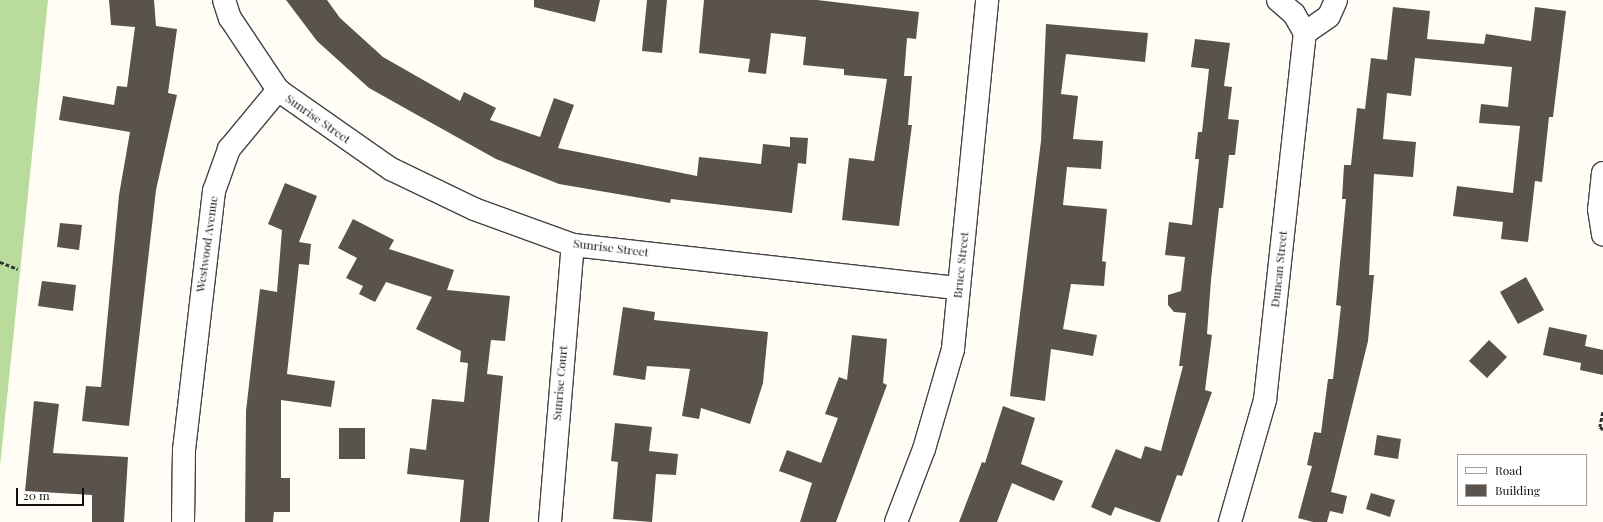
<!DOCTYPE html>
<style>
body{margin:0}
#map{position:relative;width:1603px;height:522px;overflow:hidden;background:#fffdf5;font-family:"Playfair Display",serif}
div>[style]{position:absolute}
.forest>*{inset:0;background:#b9dc9c}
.building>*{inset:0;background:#5a524d}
.path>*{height:2.5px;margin-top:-1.25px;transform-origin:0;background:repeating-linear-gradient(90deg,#333 0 4px,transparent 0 6px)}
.roads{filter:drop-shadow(1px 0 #444) drop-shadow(-1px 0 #444) drop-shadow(0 1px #444) drop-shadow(0 -1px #444)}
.street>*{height:22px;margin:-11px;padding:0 11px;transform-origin:11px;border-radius:11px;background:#fff}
span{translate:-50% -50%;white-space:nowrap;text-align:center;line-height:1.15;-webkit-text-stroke:4px #fff;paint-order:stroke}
.street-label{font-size:12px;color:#111}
.legend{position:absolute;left:1457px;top:454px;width:130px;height:52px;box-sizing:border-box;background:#fff;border:1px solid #a0a0a0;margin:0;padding:5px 7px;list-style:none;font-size:12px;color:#111}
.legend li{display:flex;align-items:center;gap:8px;height:20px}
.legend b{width:20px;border:1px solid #a0a0a0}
.scale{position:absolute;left:16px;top:488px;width:68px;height:18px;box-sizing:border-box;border:2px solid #111;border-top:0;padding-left:5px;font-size:12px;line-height:14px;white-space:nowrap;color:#111;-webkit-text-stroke:3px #fff;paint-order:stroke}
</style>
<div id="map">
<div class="forest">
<i style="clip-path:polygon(0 0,48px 0,0 466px)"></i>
</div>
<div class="building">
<i style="clip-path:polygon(109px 0,154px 0,156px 26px,177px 29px,168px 93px,177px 95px,156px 190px,129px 426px,82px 421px,86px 386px,101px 387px,119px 195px,130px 132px,59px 120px,63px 96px,114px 105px,117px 86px,127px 87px,135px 27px,111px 25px)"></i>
<i style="clip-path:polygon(286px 0,327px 0,340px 18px,383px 57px,460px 101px,464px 92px,496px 108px,490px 120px,540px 137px,554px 98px,574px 105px,558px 148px,697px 176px,699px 157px,761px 164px,763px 144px,790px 147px,790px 137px,808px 138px,806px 164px,798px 163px,792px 213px,671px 199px,670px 203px,559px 184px,496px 159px,369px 88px,317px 41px)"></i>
<i style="clip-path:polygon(534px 0,600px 0,595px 22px,534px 7px)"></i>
<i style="clip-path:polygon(647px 0,667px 0,662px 53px,642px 51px)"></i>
<i style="clip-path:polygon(704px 0,817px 0,919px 12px,916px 39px,907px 38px,904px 76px,912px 76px,908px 125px,912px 125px,899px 226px,842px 220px,849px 158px,874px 161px,887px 79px,844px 75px,844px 69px,803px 65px,806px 37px,771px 33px,766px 74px,748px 72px,750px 59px,699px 53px)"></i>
<i style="clip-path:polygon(1393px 7px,1430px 11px,1427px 39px,1484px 44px,1486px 34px,1531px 41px,1535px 7px,1566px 11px,1553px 117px,1549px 117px,1542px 182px,1535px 181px,1528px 242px,1501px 239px,1503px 222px,1453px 216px,1457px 186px,1513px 193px,1520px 126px,1479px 123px,1481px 104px,1508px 107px,1512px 67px,1415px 58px,1411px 96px,1387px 93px,1383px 139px,1416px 142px,1413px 177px,1374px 174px,1369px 275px,1374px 275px,1368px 341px,1331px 492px,1347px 496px,1343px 514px,1330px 511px,1327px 522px,1313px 522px,1298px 518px,1312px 466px,1307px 465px,1314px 432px,1321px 433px,1328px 379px,1333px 379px,1341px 306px,1336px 305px,1346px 199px,1342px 199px,1344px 165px,1351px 165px,1357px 108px,1365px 109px,1371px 58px,1387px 60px)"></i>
<i style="clip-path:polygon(1046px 24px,1148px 33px,1145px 62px,1066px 54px,1061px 94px,1078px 96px,1073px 139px,1103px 141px,1101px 169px,1067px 167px,1063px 205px,1107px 209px,1102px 261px,1106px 262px,1104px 286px,1071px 284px,1063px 329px,1097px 335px,1093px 356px,1051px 349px,1045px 401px,1010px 396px,1041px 141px)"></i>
<i style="clip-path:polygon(1195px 39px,1230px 43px,1224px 86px,1232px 87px,1228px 119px,1239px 120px,1235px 155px,1229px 155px,1223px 208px,1219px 208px,1211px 280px,1207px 334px,1212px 335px,1205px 390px,1212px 392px,1182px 476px,1177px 475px,1160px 522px,1157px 522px,1115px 507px,1111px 516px,1091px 507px,1116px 449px,1141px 459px,1145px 446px,1161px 451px,1183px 366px,1179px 366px,1186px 313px,1174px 312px,1168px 305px,1168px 295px,1181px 291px,1185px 257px,1165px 255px,1169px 222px,1192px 225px,1199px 159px,1195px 159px,1198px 132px,1202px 132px,1209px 69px,1191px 67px)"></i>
<i style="clip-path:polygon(285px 183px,317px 196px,299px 242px,311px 244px,309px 265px,299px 264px,287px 374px,335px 381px,331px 407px,281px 400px,281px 478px,290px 478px,290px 512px,274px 512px,273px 522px,245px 522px,246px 411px,260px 289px,277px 292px,282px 230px,268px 224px)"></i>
<i style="clip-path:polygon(353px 219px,394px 240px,389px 249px,454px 270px,447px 290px,510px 296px,505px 341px,491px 340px,487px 374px,503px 376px,489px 522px,460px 522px,464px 480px,407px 474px,410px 448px,426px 450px,432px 399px,464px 402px,468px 363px,460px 362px,461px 351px,416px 329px,432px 297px,386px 282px,375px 302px,359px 294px,363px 286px,346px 278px,357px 258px,338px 248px)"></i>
<i style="clip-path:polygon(60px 223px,82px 225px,79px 250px,57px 247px)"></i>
<i style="clip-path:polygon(1526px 277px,1544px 310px,1518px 324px,1500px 292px)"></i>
<i style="clip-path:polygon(42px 281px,76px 285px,73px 311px,38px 306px)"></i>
<i style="clip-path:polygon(623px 307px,655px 312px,654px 320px,768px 332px,763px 383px,750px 424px,701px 408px,699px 419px,682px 416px,690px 369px,647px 366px,645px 380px,613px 375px)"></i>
<i style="clip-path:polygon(1549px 327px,1587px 335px,1585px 346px,1603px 350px,1603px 375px,1580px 370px,1581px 363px,1543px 355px)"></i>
<i style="clip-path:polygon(852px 335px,887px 339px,883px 383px,887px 385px,836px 522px,800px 522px,812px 483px,779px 471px,787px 450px,821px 463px,838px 418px,825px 414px,839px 377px,847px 380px)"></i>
<i style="clip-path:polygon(1489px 340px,1507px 357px,1487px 378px,1469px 361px)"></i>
<i style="clip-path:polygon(34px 401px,59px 404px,53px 453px,128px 457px,124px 522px,92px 522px,92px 495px,25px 491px)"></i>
<i style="clip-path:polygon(1003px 406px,1035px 418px,1021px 464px,1063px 481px,1054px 501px,1012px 483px,997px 522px,959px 522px,982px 462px,985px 463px)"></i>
<i style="clip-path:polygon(615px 423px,652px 427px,649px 451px,678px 454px,676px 475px,656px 474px,652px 522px,613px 519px,618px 462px,611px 461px)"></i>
<i style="clip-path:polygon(339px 428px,365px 428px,365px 459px,339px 459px)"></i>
<i style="clip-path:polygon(1377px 435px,1401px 439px,1398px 459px,1374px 455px)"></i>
<i style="clip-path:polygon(1371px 493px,1395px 500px,1390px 517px,1366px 509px)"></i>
</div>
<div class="path">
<i style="left:0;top:262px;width:19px;rotate:21deg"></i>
<i style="left:1603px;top:412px;width:15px;rotate:101deg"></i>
<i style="left:1600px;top:427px;width:4px;rotate:34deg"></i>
</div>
<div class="roads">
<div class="street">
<i style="left:224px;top:0;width:19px;rotate:72deg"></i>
<i style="left:230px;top:18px;width:87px;rotate:56.3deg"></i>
<i style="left:278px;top:90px;width:138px;rotate:35deg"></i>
<i style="left:391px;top:169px;width:92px;rotate:25.7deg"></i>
<i style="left:474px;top:209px;width:105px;rotate:20deg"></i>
<i style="left:573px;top:245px;width:388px;rotate:6.4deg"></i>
<i style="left:1305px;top:33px;width:29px;rotate:-35deg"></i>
<i style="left:1329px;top:16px;width:17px;rotate:-66deg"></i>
<i style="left:1603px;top:173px;width:36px;rotate:96deg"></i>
<i style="left:1599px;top:209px;width:26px;rotate:81deg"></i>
<i style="left:183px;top:522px;width:72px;rotate:-89.2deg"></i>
<i style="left:184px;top:450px;width:261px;rotate:-83.4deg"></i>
<i style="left:214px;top:191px;width:45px;rotate:-70.3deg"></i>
<i style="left:229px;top:149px;width:77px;rotate:-50.3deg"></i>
<i style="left:550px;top:522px;width:278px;rotate:-85.3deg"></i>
<i style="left:896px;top:522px;width:78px;rotate:-69deg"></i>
<i style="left:924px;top:449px;width:104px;rotate:-73.8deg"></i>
<i style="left:953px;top:349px;width:351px;rotate:-84.4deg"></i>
<i style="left:1230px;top:522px;width:127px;rotate:-74deg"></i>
<i style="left:1265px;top:400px;width:369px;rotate:-83.8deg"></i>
<i style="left:1305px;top:33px;width:22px;rotate:-120deg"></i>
<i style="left:1294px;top:14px;width:21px;rotate:-139deg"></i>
</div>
</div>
<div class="street-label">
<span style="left:318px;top:119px;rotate:35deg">Sunrise Street</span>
<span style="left:207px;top:244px;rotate:-82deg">Westwood Avenue</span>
<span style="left:611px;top:248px;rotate:7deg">Sunrise Street</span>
<span style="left:961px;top:265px;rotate:-84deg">Bruce Street</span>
<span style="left:1279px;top:269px;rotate:-84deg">Duncan Street</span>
<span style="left:560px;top:383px;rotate:-85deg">Sunrise Court</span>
</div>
<ul class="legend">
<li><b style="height:5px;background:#fff"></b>Road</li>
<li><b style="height:11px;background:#5a524d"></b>Building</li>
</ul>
<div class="scale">20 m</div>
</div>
